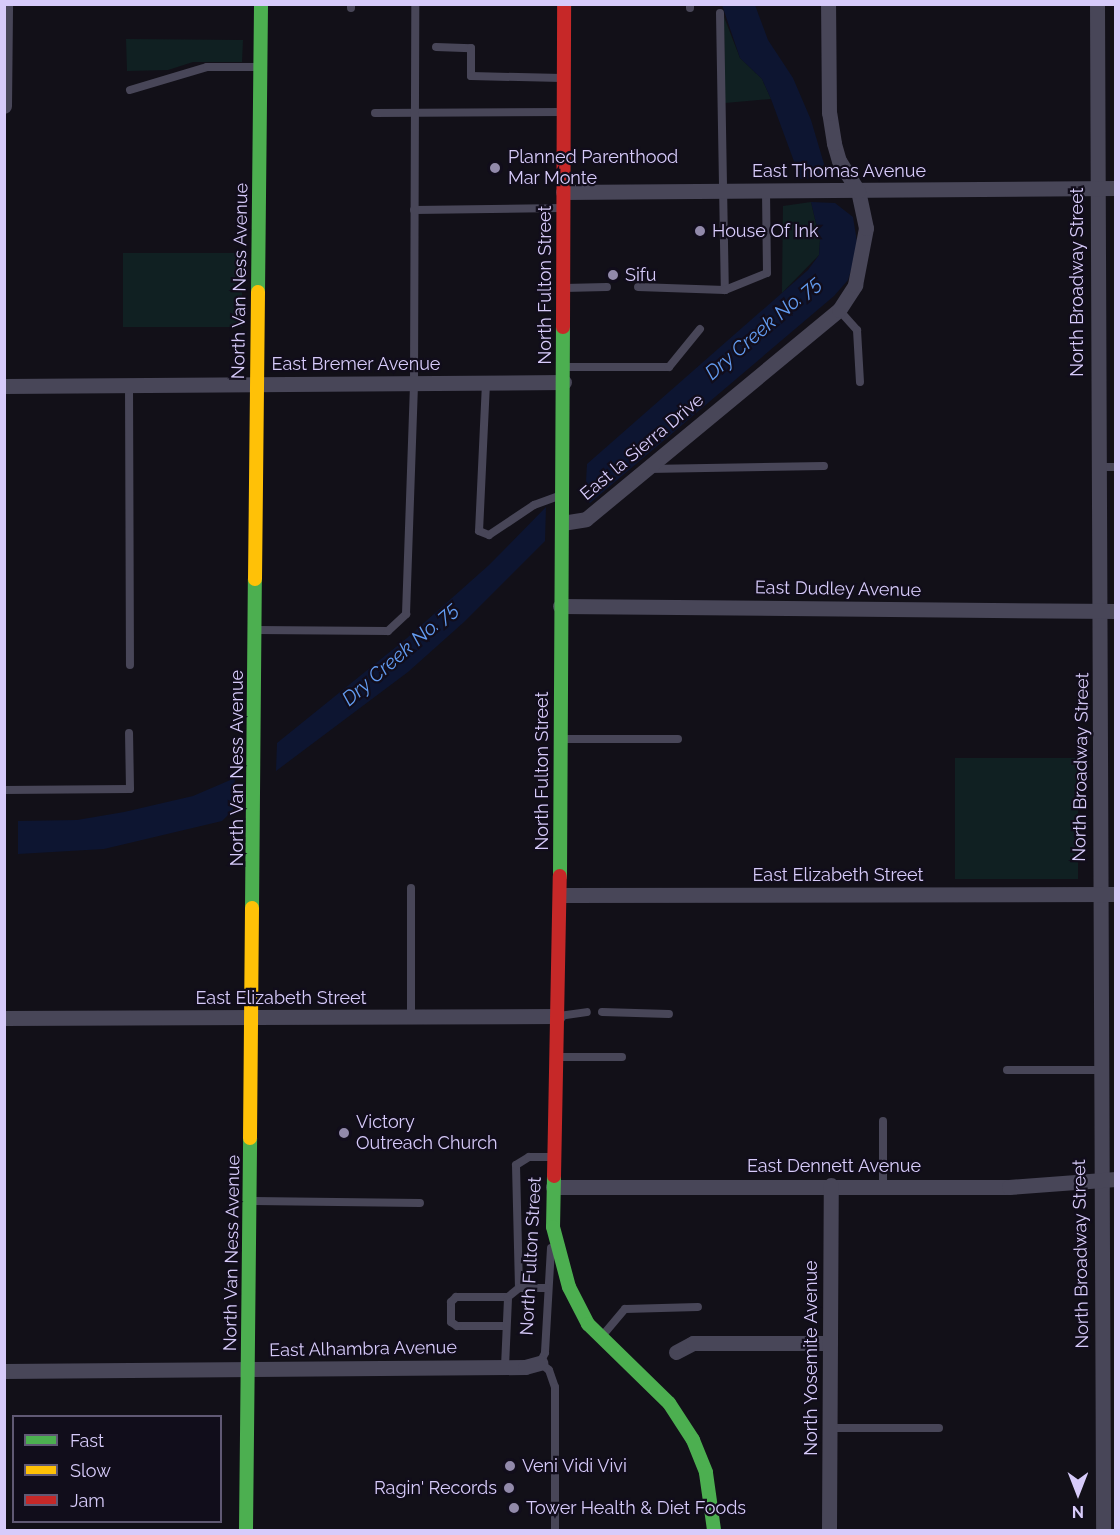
<!DOCTYPE html>
<html>
<head>
<meta charset="utf-8">
<style>
	body { margin:0 }
	#map { position:relative; width:1120px; height:1535px; overflow:hidden; background:#121018; font-family:Raleway,sans-serif }
	div>[style] { position:absolute }
	[style*='--x'] { left:calc(var(--x)*1px); top:calc(var(--y)*1px); width:calc(var(--w)*1px); rotate:calc(var(--a)*1deg) }
	.green>* { inset:0; background:#102022; transform-origin:0 0 }
	.water>* { inset:0; background:#0d1531 }
	.lane>* { height:8px; margin:-4px; padding:0 4px; transform-origin:4px; border-radius:4px; background:#484658 }
	.street>* { height:15px; margin:-7.5px; padding:0 7.5px; transform-origin:7.5px; border-radius:7.5px; background:#484658 }
	.fast>* { height:14px; margin:-7px; padding:0 7px; transform-origin:7px; border-radius:7px; background:#4caf50 }
	.slow>* { height:14px; margin:-7px; padding:0 7px; transform-origin:7px; border-radius:7px; background:#ffc107 }
	.jam>* { height:14px; margin:-7px; padding:0 7px; transform-origin:7px; border-radius:7px; background:#c62828 }
	.dots>* { width:16px; height:16px; translate:-50% -50%; box-sizing:border-box; border:3px solid #110d1b; border-radius:50% }
	span { translate:-50% -50%; white-space:nowrap; text-align:center; line-height:1.15; -webkit-text-stroke:4.5px #110d1b; paint-order:stroke }
	.poi-label { font-size:18px; color:#d7cbfa }
	.left { translate:0 -50%; text-align:left }
	.right { translate:-100% -50%; text-align:right }
	.street-label { font-size:18px; color:#d7cbfa }
	.water-label { font-size:20px; color:#639cf1; font-style:italic }
	.frame { position:absolute; inset:0; border:6px solid #d7cbfa; pointer-events:none }
	.legend { position:absolute; left:12px; top:1415px; width:210px; height:108px; box-sizing:border-box; background:#110d1b; border:2px solid #605974; margin:0; padding:8px 10px; list-style:none; font-size:18px; color:#d7cbfa }
	.legend li { display:flex; align-items:center; gap:12px; height:30px }
	.legend b { width:30px; border:2px solid #605974 }
	.north { position:absolute; left:1048px; top:1463px; width:60px; height:60px; -webkit-text-stroke:4px #110d1b; paint-order:stroke; rotate:180deg; font-size:16px; font-weight:700; line-height:24px; text-align:center; color:#d7cbfa }
	.north::after { content:''; display:block; margin:auto; width:21px; height:27px; background:#d7cbfa; clip-path:polygon(50% 0,100% 100%,50% 72%,0 100%) }
</style>
</head>
<body>
<div id="map">
	<div class="green">
		<div style="clip-path:polygon(724px 17px,740px 58px,762px 79px,771px 99px,725px 103px)"></div>
		<div style="clip-path:polygon(126px 39px,243px 40px,242px 62px,193px 62px,168px 70px,127px 71px)"></div>
		<div style="clip-path:polygon(811px 202px,820px 240px,819px 255px,782px 293px,783px 206px)"></div>
		<div style="left:123px;top:253px;width:119px;height:74px"></div>
		<div style="left:955px;top:758px;width:123px;height:121px"></div>
	</div>
	<div class="water">
		<div style="clip-path:polygon(722px 5px,755px 5px,768px 40px,793px 78px,811px 120px,827px 174px,822px 179px,801px 179px,799px 175px,771px 99px,762px 79px,740px 58px)"></div>
		<div style="clip-path:polygon(811px 202px,835px 203px,853px 217px,858px 248px,848px 280px,834px 296px,590px 503px,585px 499px,587px 464px,808px 270px,819px 255px,820px 240px)"></div>
		<div style="clip-path:polygon(546px 507px,545px 541px,464px 622px,408px 672px,276px 771px,277px 743px,407px 638px,489px 565px)"></div>
		<div style="clip-path:polygon(235px 778px,233px 810px,222px 821px,104px 849px,18px 854px,18px 821px,77px 820px,124px 812px,193px 796px)"></div>
	</div>
	<div class="lane">
		<div style="--x:351;--y:4;--w:4;--a:90"></div>
		<div style="--x:690;--y:4;--w:4;--a:90"></div>
		<div style="--x:720;--y:13;--w:277;--a:89"></div>
		<div style="--x:436;--y:47;--w:35;--a:2"></div>
		<div style="--x:471;--y:48;--w:28;--a:90"></div>
		<div style="--x:471;--y:76;--w:91;--a:1.3"></div>
		<div style="--x:130;--y:90;--w:80;--a:-16.6"></div>
		<div style="--x:207;--y:67;--w:52;--a:0"></div>
		<div style="--x:375;--y:113;--w:187;--a:-0.3"></div>
		<div style="--x:414;--y:210;--w:147;--a:-0.8"></div>
		<div style="--x:638;--y:287;--w:87;--a:2"></div>
		<div style="--x:725;--y:290;--w:45;--a:-22"></div>
		<div style="--x:767;--y:273;--w:82;--a:-90.7"></div>
		<div style="--x:564;--y:288;--w:43;--a:-1.3"></div>
		<div style="--x:839;--y:310;--w:27;--a:48"></div>
		<div style="--x:857;--y:330;--w:52;--a:86.7"></div>
		<div style="--x:565;--y:367;--w:104;--a:0"></div>
		<div style="--x:669;--y:367;--w:49;--a:-50.8"></div>
		<div style="--x:486;--y:383;--w:148;--a:92.7"></div>
		<div style="--x:479;--y:531;--w:11;--a:22"></div>
		<div style="--x:489;--y:535;--w:54;--a:-33.7"></div>
		<div style="--x:534;--y:505;--w:27;--a:-20"></div>
		<div style="--x:129;--y:385;--w:280;--a:89.8"></div>
		<div style="--x:1097;--y:467;--w:19;--a:0"></div>
		<div style="--x:648;--y:469;--w:176;--a:-1"></div>
		<div style="--x:256;--y:630;--w:132;--a:0.4"></div>
		<div style="--x:388;--y:631;--w:25;--a:-43"></div>
		<div style="--x:406;--y:614;--w:231;--a:-88"></div>
		<div style="--x:414;--y:383;--w:379;--a:-89.8"></div>
		<div style="--x:562;--y:739;--w:116;--a:0"></div>
		<div style="--x:4;--y:790;--w:126;--a:-0.5"></div>
		<div style="--x:130;--y:789;--w:56;--a:-91"></div>
		<div style="--x:411;--y:888;--w:128;--a:90"></div>
		<div style="--x:602;--y:1012;--w:67;--a:1.7"></div>
		<div style="--x:559;--y:1016;--w:28;--a:-8"></div>
		<div style="--x:560;--y:1057;--w:62;--a:0"></div>
		<div style="--x:1007;--y:1070;--w:92;--a:0"></div>
		<div style="--x:883;--y:1186;--w:65;--a:-90"></div>
		<div style="--x:252;--y:1201;--w:168;--a:0.7"></div>
		<div style="--x:551;--y:1248;--w:105;--a:93.3"></div>
		<div style="--x:545;--y:1353;--w:11;--a:117"></div>
		<div style="--x:540;--y:1363;--w:11;--a:38"></div>
		<div style="--x:549;--y:1370;--w:18;--a:71"></div>
		<div style="--x:555;--y:1387;--w:143;--a:90"></div>
		<div style="--x:519;--y:1288;--w:123;--a:-91.4"></div>
		<div style="--x:516;--y:1165;--w:15;--a:-32"></div>
		<div style="--x:529;--y:1157;--w:23;--a:0"></div>
		<div style="--x:506;--y:1326;--w:49;--a:180"></div>
		<div style="--x:457;--y:1326;--w:7;--a:-146"></div>
		<div style="--x:451;--y:1322;--w:20;--a:-90"></div>
		<div style="--x:451;--y:1302;--w:7;--a:-45"></div>
		<div style="--x:456;--y:1297;--w:52;--a:0"></div>
		<div style="--x:603;--y:1335;--w:34;--a:-50"></div>
		<div style="--x:625;--y:1309;--w:73;--a:-1.6"></div>
		<div style="--x:505;--y:1367;--w:70;--a:-87.5"></div>
		<div style="--x:508;--y:1297;--w:14;--a:-39"></div>
		<div style="--x:519;--y:1288;--w:27;--a:0"></div>
		<div style="--x:830;--y:1428;--w:109;--a:0"></div>
	</div>
	<div class="street">
		<div style="--x:1097;--y:4;--w:1526;--a:89.77"></div>
		<div style="--x:4;--y:106;--w:102;--a:-89.4"></div>
		<div style="--x:563;--y:192;--w:553;--a:-0.41"></div>
		<div style="--x:4;--y:386;--w:560;--a:-0.41"></div>
		<div style="--x:562;--y:523;--w:24;--a:-9"></div>
		<div style="--x:586;--y:519;--w:328;--a:-39.6"></div>
		<div style="--x:839;--y:310;--w:30;--a:-57"></div>
		<div style="--x:855;--y:285;--w:58;--a:-79.1"></div>
		<div style="--x:866;--y:228;--w:38;--a:-102"></div>
		<div style="--x:858;--y:191;--w:36;--a:-122"></div>
		<div style="--x:839;--y:161;--w:19;--a:-106"></div>
		<div style="--x:834;--y:143;--w:30;--a:-99"></div>
		<div style="--x:829;--y:113;--w:109;--a:-90.5"></div>
		<div style="--x:560;--y:606;--w:556;--a:0.52"></div>
		<div style="--x:560;--y:895;--w:556;--a:-0.1"></div>
		<div style="--x:4;--y:1018;--w:554;--a:-0.21"></div>
		<div style="--x:553;--y:1187;--w:456;--a:0"></div>
		<div style="--x:1009;--y:1187;--w:107;--a:-4.3"></div>
		<div style="--x:676;--y:1352;--w:19;--a:-28"></div>
		<div style="--x:693;--y:1343;--w:137;--a:0"></div>
		<div style="--x:4;--y:1371;--w:521;--a:-0.44"></div>
		<div style="--x:525;--y:1367;--w:16;--a:-15"></div>
		<div style="--x:829;--y:1530;--w:345;--a:-89.7"></div>
	</div>
	<div class="fast">
		<div style="--x:258;--y:292;--w:288;--a:-89.4"></div>
		<div style="--x:560;--y:876;--w:549;--a:-89.69"></div>
		<div style="--x:252;--y:908;--w:329;--a:-89.5"></div>
		<div style="--x:554;--y:1176;--w:51;--a:91.1"></div>
		<div style="--x:553;--y:1227;--w:62;--a:75.1"></div>
		<div style="--x:569;--y:1287;--w:42;--a:62.8"></div>
		<div style="--x:588;--y:1324;--w:113;--a:44.3"></div>
		<div style="--x:669;--y:1403;--w:44;--a:57"></div>
		<div style="--x:693;--y:1440;--w:35;--a:68"></div>
		<div style="--x:706;--y:1473;--w:58;--a:82"></div>
		<div style="--x:246;--y:1530;--w:392;--a:-89.4"></div>
	</div>
	<div class="slow">
		<div style="--x:255;--y:579;--w:287;--a:-89.4"></div>
		<div style="--x:250;--y:1138;--w:230;--a:-89.5"></div>
	</div>
	<div class="jam">
		<div style="--x:563;--y:327;--w:323;--a:-89.8"></div>
		<div style="--x:554;--y:1176;--w:300;--a:-88.9"></div>
	</div>
	<div class="dots">
		<div style="left:495px;top:168px;background:#928aab"></div>
		<div style="left:700px;top:231px;background:#928aab"></div>
		<div style="left:613px;top:275px;background:#928aab"></div>
		<div style="left:344px;top:1133px;background:#928aab"></div>
		<div style="left:510px;top:1466px;background:#928aab"></div>
		<div style="left:509px;top:1488px;background:#928aab"></div>
		<div style="left:514px;top:1508px;background:#928aab"></div>
	</div>
	<div class="poi-label">
		<span class="left" style="left:508px;top:168px">Planned Parenthood<br>Mar Monte</span>
		<span class="left" style="left:712px;top:231px">House Of Ink</span>
		<span class="left" style="left:625px;top:275px">Sifu</span>
		<span class="left" style="left:356px;top:1133px">Victory<br>Outreach Church</span>
		<span class="left" style="left:522px;top:1466px">Veni Vidi Vivi</span>
		<span class="right" style="left:497px;top:1488px">Ragin' Records</span>
		<span class="left" style="left:526px;top:1508px">Tower Health &amp; Diet Foods</span>
	</div>
	<div class="street-label">
		<span style="left:839px;top:171px">East Thomas Avenue</span>
		<span style="left:240px;top:281px;rotate:-89deg">North Van Ness Avenue</span>
		<span style="left:1077px;top:282px;rotate:-90deg">North Broadway Street</span>
		<span style="left:545px;top:285px;rotate:-90deg">North Fulton Street</span>
		<span style="left:356px;top:364px">East Bremer Avenue</span>
		<span style="left:642px;top:447px;rotate:-40deg">East la Sierra Drive</span>
		<span style="left:838px;top:589px;rotate:1deg">East Dudley Avenue</span>
		<span style="left:1081px;top:767px;rotate:-89deg">North Broadway Street</span>
		<span style="left:237px;top:768px;rotate:-90deg">North Van Ness Avenue</span>
		<span style="left:542px;top:771px;rotate:-90deg">North Fulton Street</span>
		<span style="left:838px;top:875px">East Elizabeth Street</span>
		<span style="left:281px;top:998px">East Elizabeth Street</span>
		<span style="left:834px;top:1166px">East Dennett Avenue</span>
		<span style="left:232px;top:1253px;rotate:-89deg">North Van Ness Avenue</span>
		<span style="left:1081px;top:1254px;rotate:-91deg">North Broadway Street</span>
		<span style="left:531px;top:1256px;rotate:-87deg">North Fulton Street</span>
		<span style="left:363px;top:1349px;rotate:-1deg">East Alhambra Avenue</span>
		<span style="left:811px;top:1358px;rotate:-90deg">North Yosemite Avenue</span>
	</div>
	<div class="water-label">
		<span style="left:763px;top:328px;rotate:-41deg">Dry Creek No. 75</span>
		<span style="left:400px;top:654px;rotate:-41deg">Dry Creek No. 75</span>
	</div>
	<div class="frame"></div>
	<ul class="legend">
	<li><b style="height:8px;background:#4caf50"></b>Fast</li>
	<li><b style="height:8px;background:#ffc107"></b>Slow</li>
	<li><b style="height:8px;background:#c62828"></b>Jam</li>
	</ul>
	<div class="north">N</div>
</div>
</body>
</html>
